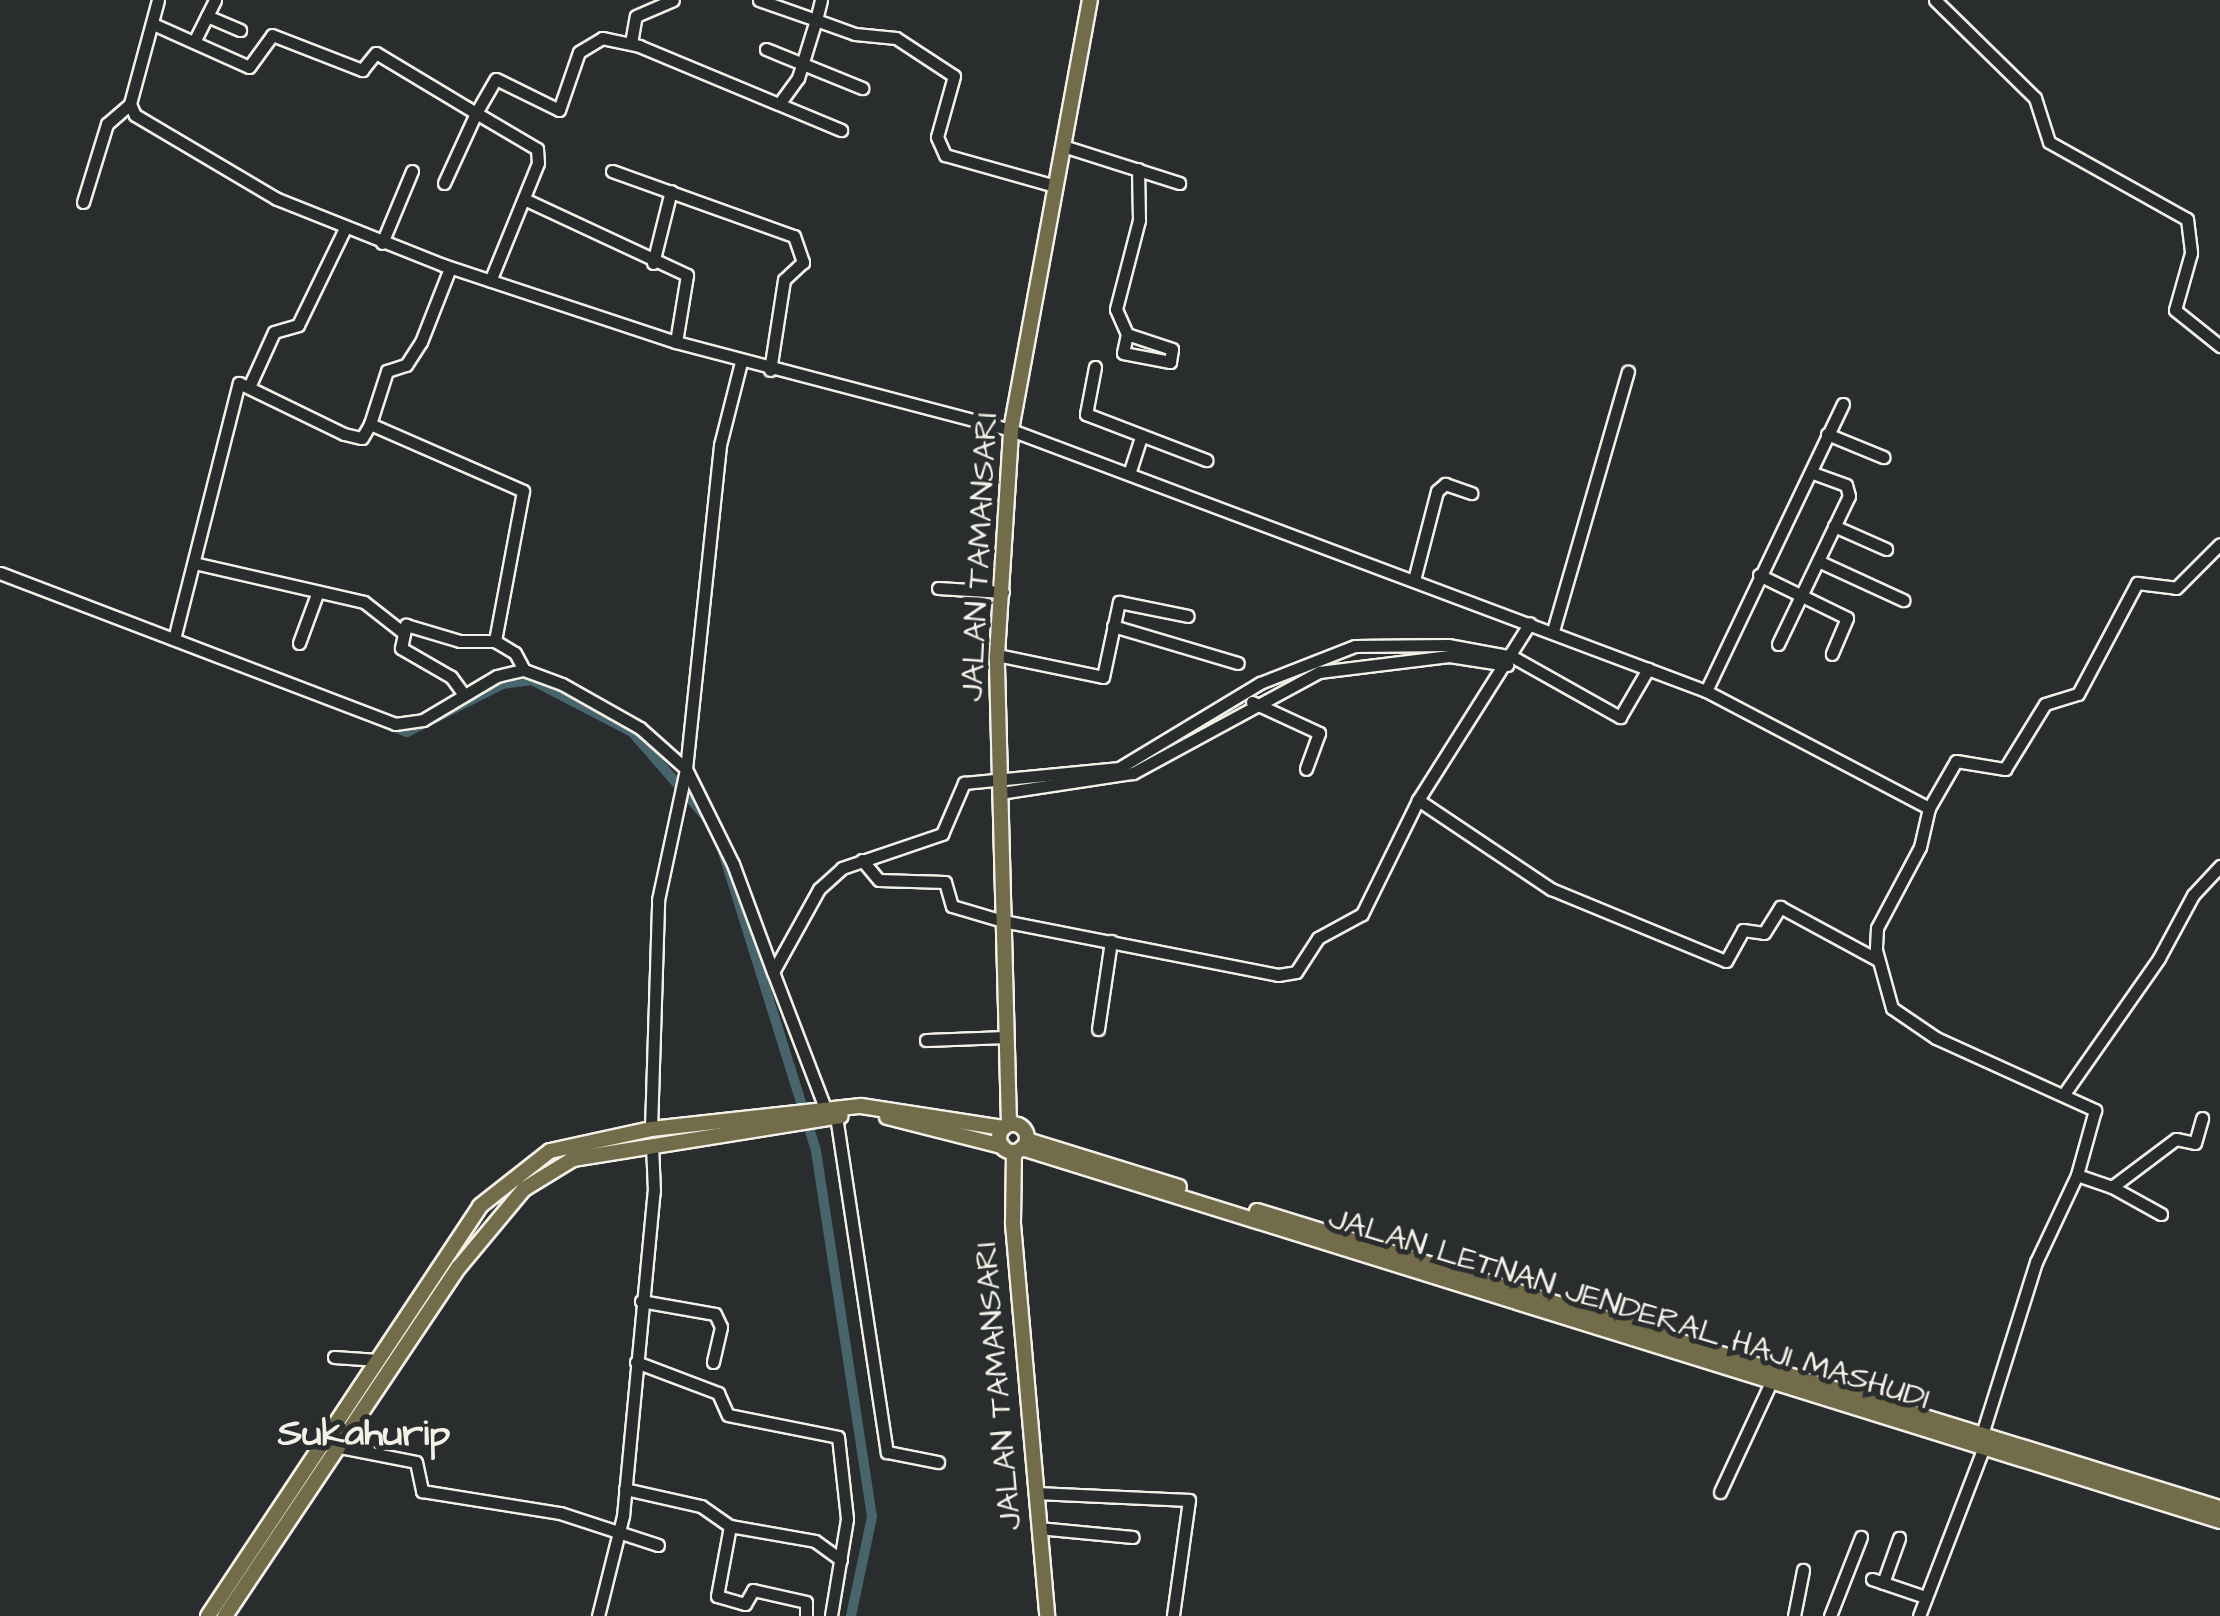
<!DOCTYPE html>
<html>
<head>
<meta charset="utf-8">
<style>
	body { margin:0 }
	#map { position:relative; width:2220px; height:1616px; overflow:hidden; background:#2a2d2e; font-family:"Architects Daughter",sans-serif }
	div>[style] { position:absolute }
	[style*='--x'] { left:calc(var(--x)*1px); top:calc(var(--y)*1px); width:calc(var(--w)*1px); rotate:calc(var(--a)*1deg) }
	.canal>* { height:10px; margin:-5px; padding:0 5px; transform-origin:5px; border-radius:5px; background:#48646c }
	.roads { filter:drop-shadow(2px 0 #f4f1e8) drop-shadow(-2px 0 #f4f1e8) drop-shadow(0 2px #f4f1e8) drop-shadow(0 -2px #f4f1e8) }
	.minor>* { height:11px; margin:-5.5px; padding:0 5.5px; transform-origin:5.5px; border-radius:5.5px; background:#2a2d2e }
	.major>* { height:14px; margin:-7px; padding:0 7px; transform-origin:7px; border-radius:7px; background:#736c4b }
	.major>.ring { margin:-7px; padding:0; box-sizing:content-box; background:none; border:14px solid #736c4b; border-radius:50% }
	span { translate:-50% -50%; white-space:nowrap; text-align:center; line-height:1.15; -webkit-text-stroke:10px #2a2d2e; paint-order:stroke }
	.street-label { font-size:32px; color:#f4f1e8 }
	.quarter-label { font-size:38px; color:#f4f1e8; font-weight:700 }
</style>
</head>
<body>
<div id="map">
	<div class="canal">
		<div style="--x:386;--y:724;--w:22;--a:21"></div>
		<div style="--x:407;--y:732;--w:107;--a:-26.6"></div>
		<div style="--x:503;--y:684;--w:29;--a:-8"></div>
		<div style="--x:532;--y:680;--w:113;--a:27.5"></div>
		<div style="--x:632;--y:732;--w:116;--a:48.9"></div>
		<div style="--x:723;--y:852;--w:313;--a:72.7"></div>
		<div style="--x:816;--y:1151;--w:370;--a:81.3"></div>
		<div style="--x:872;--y:1517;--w:101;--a:102"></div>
	</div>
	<div class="roads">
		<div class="minor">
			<div style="--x:158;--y:0;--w:108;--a:105.1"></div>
			<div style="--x:130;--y:104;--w:12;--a:66"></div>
			<div style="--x:135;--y:115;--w:165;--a:30.6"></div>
			<div style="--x:277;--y:199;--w:179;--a:21.7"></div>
			<div style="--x:443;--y:265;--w:245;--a:18.3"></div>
			<div style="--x:676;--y:342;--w:346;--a:14.7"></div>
			<div style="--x:1011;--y:430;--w:742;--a:20.58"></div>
			<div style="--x:1706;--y:691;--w:252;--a:27.7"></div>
			<div style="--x:1929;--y:808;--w:40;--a:103"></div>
			<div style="--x:1920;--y:847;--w:92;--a:118"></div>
			<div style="--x:1877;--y:928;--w:22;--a:93"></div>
			<div style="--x:1876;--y:950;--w:60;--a:74.6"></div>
			<div style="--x:1892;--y:1008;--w:53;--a:34.3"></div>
			<div style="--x:1936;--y:1038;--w:175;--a:24.4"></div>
			<div style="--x:2095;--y:1110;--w:67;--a:105.5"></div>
			<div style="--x:2077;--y:1175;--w:96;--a:115.2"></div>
			<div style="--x:2036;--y:1262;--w:180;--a:107.4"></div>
			<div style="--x:759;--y:0;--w:60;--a:19.3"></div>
			<div style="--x:816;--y:20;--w:21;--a:-76"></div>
			<div style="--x:1935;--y:0;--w:140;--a:44.4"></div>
			<div style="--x:2035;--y:98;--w:46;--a:72.3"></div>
			<div style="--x:2049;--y:142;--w:158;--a:29.2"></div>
			<div style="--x:2187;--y:219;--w:34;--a:83"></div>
			<div style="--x:2191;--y:253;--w:59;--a:105.7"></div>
			<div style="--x:2175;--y:310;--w:58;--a:38.7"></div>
			<div style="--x:207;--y:16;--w:36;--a:23"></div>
			<div style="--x:153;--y:24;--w:105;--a:24.1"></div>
			<div style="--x:249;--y:67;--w:39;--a:-54"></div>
			<div style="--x:272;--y:35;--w:97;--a:21.3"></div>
			<div style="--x:362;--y:70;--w:22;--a:-51"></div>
			<div style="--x:376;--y:53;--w:117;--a:31"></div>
			<div style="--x:476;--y:113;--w:39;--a:-60"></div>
			<div style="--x:496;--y:79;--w:70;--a:26.2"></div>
			<div style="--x:559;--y:110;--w:61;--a:-71"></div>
			<div style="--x:579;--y:52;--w:27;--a:-31"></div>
			<div style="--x:602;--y:38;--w:38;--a:12"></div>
			<div style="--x:639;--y:46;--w:219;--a:22.6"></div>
			<div style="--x:194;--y:42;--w:47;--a:-63.4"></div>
			<div style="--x:631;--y:43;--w:27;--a:-80"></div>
			<div style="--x:636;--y:16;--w:40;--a:-23.4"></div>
			<div style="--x:766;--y:49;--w:104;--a:22.1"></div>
			<div style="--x:779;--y:104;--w:32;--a:-54"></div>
			<div style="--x:798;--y:78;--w:61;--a:-72.8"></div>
			<div style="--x:816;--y:20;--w:41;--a:19.7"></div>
			<div style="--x:855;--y:34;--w:41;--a:5.6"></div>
			<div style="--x:896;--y:38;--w:69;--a:33.2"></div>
			<div style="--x:954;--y:76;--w:63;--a:105.6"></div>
			<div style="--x:937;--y:137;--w:20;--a:66"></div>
			<div style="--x:945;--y:155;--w:114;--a:15.7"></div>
			<div style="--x:1063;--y:146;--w:122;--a:17.7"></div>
			<div style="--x:612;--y:171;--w:193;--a:19.7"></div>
			<div style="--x:794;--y:236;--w:28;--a:71"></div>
			<div style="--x:803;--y:262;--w:26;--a:137"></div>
			<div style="--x:784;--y:280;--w:91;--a:98.8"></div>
			<div style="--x:444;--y:183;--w:77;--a:-65.4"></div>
			<div style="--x:476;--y:113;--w:71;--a:30.5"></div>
			<div style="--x:537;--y:149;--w:14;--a:86"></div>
			<div style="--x:538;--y:163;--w:127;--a:112.1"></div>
			<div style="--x:524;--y:199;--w:180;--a:25"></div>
			<div style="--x:687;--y:275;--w:68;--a:99.3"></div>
			<div style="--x:83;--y:202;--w:82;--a:-72.9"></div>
			<div style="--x:107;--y:124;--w:30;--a:-41"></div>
			<div style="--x:382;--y:243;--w:78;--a:-67.4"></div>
			<div style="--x:653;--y:263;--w:74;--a:-76"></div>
			<div style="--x:1127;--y:334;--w:19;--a:102"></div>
			<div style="--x:1123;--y:353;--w:48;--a:10.8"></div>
			<div style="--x:1170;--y:362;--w:13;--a:-81"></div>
			<div style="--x:1172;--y:349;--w:47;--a:-161.6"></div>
			<div style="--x:1127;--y:334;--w:27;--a:-114"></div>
			<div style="--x:1116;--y:309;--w:92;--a:-75.5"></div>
			<div style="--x:1139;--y:220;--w:51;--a:-91.1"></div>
			<div style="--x:1095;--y:367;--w:48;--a:100.8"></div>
			<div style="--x:1086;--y:414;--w:129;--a:21"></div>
			<div style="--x:249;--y:387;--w:60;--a:-65.6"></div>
			<div style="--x:274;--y:332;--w:25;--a:-16"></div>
			<div style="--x:298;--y:325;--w:108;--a:-64.1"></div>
			<div style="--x:370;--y:424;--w:56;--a:-72.2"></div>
			<div style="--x:387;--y:371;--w:20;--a:-18"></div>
			<div style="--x:406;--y:365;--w:27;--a:-57"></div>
			<div style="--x:421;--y:342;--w:79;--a:-68.6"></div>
			<div style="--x:1827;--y:434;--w:61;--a:22.3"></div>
			<div style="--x:1129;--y:474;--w:39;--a:-72"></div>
			<div style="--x:1834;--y:526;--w:57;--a:23.9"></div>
			<div style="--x:1818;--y:561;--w:94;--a:24.6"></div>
			<div style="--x:194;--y:563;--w:174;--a:12.9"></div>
			<div style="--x:364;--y:602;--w:47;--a:38.1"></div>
			<div style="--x:0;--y:573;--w:423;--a:20.9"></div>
			<div style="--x:395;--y:724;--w:28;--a:-8"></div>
			<div style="--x:423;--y:720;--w:86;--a:-30.7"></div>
			<div style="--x:497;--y:676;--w:28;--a:-13"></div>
			<div style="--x:524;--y:670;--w:40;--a:20.2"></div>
			<div style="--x:562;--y:684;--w:90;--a:29.4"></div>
			<div style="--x:640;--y:728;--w:62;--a:41.7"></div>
			<div style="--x:686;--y:769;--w:106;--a:63.7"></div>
			<div style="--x:733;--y:864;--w:115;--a:69.7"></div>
			<div style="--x:1759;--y:575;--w:98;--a:26"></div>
			<div style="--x:1847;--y:618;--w:39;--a:113"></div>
			<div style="--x:1414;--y:580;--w:92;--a:-75.5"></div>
			<div style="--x:1437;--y:491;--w:11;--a:-41"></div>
			<div style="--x:1445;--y:484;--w:28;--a:19"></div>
			<div style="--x:938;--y:588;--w:65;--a:3.5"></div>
			<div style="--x:1113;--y:626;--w:130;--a:16.5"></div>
			<div style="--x:1553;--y:631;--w:270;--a:-73.9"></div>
			<div style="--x:174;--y:639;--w:264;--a:-75.8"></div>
			<div style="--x:239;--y:383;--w:117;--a:25.9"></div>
			<div style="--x:344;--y:434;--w:18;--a:13"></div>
			<div style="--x:362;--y:438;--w:16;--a:-60"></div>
			<div style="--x:370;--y:424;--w:167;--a:23.6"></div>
			<div style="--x:523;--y:491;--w:153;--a:100.6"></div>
			<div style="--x:299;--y:643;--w:52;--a:-69.8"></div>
			<div style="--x:1778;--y:644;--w:164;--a:-64.4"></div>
			<div style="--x:1849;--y:496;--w:11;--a:-105"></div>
			<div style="--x:1846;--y:485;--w:37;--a:-160"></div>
			<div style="--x:997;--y:655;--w:108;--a:11.7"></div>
			<div style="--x:1103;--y:677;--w:77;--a:-78"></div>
			<div style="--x:1119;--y:602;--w:70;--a:11.5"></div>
			<div style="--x:1706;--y:691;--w:318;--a:-64.5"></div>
			<div style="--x:462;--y:692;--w:19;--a:-126"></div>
			<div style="--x:451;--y:677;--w:58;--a:-149.9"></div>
			<div style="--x:401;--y:648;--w:24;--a:-78"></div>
			<div style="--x:406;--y:625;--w:56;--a:16.5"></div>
			<div style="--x:460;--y:641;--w:35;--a:0"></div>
			<div style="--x:495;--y:641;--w:23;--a:31"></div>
			<div style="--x:515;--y:653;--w:19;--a:62"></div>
			<div style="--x:1252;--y:702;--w:74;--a:24.8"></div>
			<div style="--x:1319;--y:733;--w:38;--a:110"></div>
			<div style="--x:1000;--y:793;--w:134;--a:-8.6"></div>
			<div style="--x:1133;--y:773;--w:212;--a:-28.5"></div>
			<div style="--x:1319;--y:672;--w:131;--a:-7"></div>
			<div style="--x:1449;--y:656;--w:59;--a:8.8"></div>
			<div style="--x:1418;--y:800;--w:160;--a:33.8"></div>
			<div style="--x:1551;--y:889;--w:189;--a:22.4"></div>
			<div style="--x:1726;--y:961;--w:35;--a:-61"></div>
			<div style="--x:1743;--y:930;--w:21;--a:8"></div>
			<div style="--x:1764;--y:933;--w:31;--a:-58"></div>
			<div style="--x:1780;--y:907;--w:111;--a:28.4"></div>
			<div style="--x:1929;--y:808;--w:54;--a:-60.1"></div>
			<div style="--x:1956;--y:761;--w:50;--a:9.3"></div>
			<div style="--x:2005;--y:769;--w:76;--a:-58.4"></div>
			<div style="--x:2045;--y:704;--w:34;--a:-17"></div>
			<div style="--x:2078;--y:694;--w:126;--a:-62"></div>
			<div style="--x:2137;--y:583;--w:39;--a:7"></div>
			<div style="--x:2176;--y:588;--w:62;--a:-45"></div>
			<div style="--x:862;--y:860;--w:26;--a:50"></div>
			<div style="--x:879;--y:880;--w:66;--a:1.7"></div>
			<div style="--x:945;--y:882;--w:25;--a:74"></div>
			<div style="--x:952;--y:906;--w:53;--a:16.4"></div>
			<div style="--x:1003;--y:921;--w:280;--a:11.1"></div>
			<div style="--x:1278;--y:975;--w:18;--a:-9"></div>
			<div style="--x:1296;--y:972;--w:40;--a:-57.1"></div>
			<div style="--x:1318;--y:938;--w:50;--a:-28.6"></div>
			<div style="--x:1362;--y:914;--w:127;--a:-63.8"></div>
			<div style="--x:1418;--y:800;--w:209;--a:-57.7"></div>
			<div style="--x:1098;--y:1029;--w:89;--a:-81.6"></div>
			<div style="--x:926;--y:1040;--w:80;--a:-2.1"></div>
			<div style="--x:2066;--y:1091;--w:162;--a:-55"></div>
			<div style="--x:2159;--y:958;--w:72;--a:-61.6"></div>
			<div style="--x:2193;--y:895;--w:40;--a:-47"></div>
			<div style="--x:825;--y:1108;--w:146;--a:-110.9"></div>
			<div style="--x:773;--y:972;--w:95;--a:-61"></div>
			<div style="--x:819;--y:889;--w:31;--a:-42"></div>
			<div style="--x:842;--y:868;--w:106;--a:-18.8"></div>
			<div style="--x:942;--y:834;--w:56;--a:-66.7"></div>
			<div style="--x:964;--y:783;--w:156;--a:-5.5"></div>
			<div style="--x:1119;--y:768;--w:165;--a:-31.1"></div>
			<div style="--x:1260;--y:683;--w:102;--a:-21.3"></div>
			<div style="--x:1355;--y:646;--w:93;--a:-0.6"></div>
			<div style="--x:1448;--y:645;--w:66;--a:10.5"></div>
			<div style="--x:1513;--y:657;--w:123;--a:29.3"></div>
			<div style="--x:1620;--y:717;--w:56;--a:-59.7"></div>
			<div style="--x:836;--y:1116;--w:340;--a:81.4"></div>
			<div style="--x:887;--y:1452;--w:52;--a:11.1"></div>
			<div style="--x:651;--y:1129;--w:229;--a:-88.2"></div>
			<div style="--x:658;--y:900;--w:134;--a:-77.9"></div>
			<div style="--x:686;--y:769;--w:326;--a:-84"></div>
			<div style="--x:720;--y:445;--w:86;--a:-75.8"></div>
			<div style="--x:2077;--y:1175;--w:37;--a:19"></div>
			<div style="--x:2112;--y:1187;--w:80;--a:-36.9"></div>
			<div style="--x:2176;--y:1139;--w:19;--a:12"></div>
			<div style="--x:2195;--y:1143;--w:26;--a:-74"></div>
			<div style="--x:2112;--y:1187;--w:56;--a:28.9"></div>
			<div style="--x:641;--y:1301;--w:75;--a:10"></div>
			<div style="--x:715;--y:1314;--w:14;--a:65"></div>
			<div style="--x:721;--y:1327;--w:36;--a:103"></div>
			<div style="--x:334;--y:1357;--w:44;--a:3.9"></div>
			<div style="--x:636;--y:1362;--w:88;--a:20.7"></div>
			<div style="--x:718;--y:1393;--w:24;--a:66"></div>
			<div style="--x:728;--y:1415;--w:112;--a:11.3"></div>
			<div style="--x:838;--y:1437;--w:82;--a:83.7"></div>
			<div style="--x:847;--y:1519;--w:98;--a:99.4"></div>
			<div style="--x:340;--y:1447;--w:77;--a:11.2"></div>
			<div style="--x:416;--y:1462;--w:30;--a:78"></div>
			<div style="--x:422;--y:1491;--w:140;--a:9.1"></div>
			<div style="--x:560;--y:1513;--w:103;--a:18.1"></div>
			<div style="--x:625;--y:1489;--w:78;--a:12.6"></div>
			<div style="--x:701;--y:1506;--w:35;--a:35"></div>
			<div style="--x:730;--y:1526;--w:86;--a:10"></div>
			<div style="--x:815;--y:1541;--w:32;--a:36"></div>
			<div style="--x:1720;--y:1492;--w:121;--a:-65.1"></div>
			<div style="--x:1036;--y:1493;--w:153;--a:2.6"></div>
			<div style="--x:1189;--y:1500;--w:117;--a:97.9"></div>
			<div style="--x:730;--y:1526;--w:71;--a:100.5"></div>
			<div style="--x:717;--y:1596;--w:29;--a:16"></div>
			<div style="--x:745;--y:1604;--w:16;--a:-60"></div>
			<div style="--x:753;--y:1590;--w:54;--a:12.8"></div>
			<div style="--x:806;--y:1602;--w:14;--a:90"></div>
			<div style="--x:1038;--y:1528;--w:95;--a:5.4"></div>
			<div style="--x:1872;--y:1579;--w:56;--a:18.8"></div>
			<div style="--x:1883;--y:1583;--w:48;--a:-70.4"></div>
			<div style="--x:598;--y:1616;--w:103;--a:-76"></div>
			<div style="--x:623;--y:1516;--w:326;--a:-84.6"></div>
			<div style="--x:654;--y:1191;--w:46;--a:-92.5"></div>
			<div style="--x:1794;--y:1616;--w:47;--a:-78.9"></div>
			<div style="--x:1830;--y:1616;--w:85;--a:-68.6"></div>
			<div style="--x:1919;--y:1616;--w:179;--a:-69"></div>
		</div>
		<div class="major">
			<div style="--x:887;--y:1117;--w:119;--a:14.2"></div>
			<div style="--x:1009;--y:1124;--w:469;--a:-91.5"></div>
			<div style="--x:997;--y:655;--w:225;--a:-86.4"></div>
			<div style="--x:1011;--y:430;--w:437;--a:-79.6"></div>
			<div class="ring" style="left:999px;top:1124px;width:14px;height:14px"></div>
			<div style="--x:1027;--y:1140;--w:159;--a:17.2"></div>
			<div style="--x:1022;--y:1148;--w:1255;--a:17.29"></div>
			<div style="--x:1014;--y:1152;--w:72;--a:90.8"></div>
			<div style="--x:1013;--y:1224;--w:393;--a:85"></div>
			<div style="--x:1257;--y:1211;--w:1008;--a:17.14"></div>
			<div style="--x:208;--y:1616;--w:492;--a:-56.4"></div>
			<div style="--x:480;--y:1206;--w:89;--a:-38.2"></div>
			<div style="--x:550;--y:1151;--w:103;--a:-12.3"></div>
			<div style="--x:651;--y:1129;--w:211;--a:-6.3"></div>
			<div style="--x:861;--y:1106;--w:144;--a:8.8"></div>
			<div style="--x:225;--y:1616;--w:420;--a:-56.2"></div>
			<div style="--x:459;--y:1267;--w:102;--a:-50.2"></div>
			<div style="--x:524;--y:1189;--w:57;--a:-31.5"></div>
			<div style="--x:573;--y:1159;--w:271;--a:-9.1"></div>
		</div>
	</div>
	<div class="street-label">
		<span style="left:980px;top:557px;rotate:-87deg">JALAN TAMANSARI</span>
		<span style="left:1629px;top:1309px;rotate:17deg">JALAN LETNAN JENDERAL HAJI MASHUDI</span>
		<span style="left:999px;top:1386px;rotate:-95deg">JALAN TAMANSARI</span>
	</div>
	<div class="quarter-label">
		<span style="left:364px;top:1435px">Sukahurip</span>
	</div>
</div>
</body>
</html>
